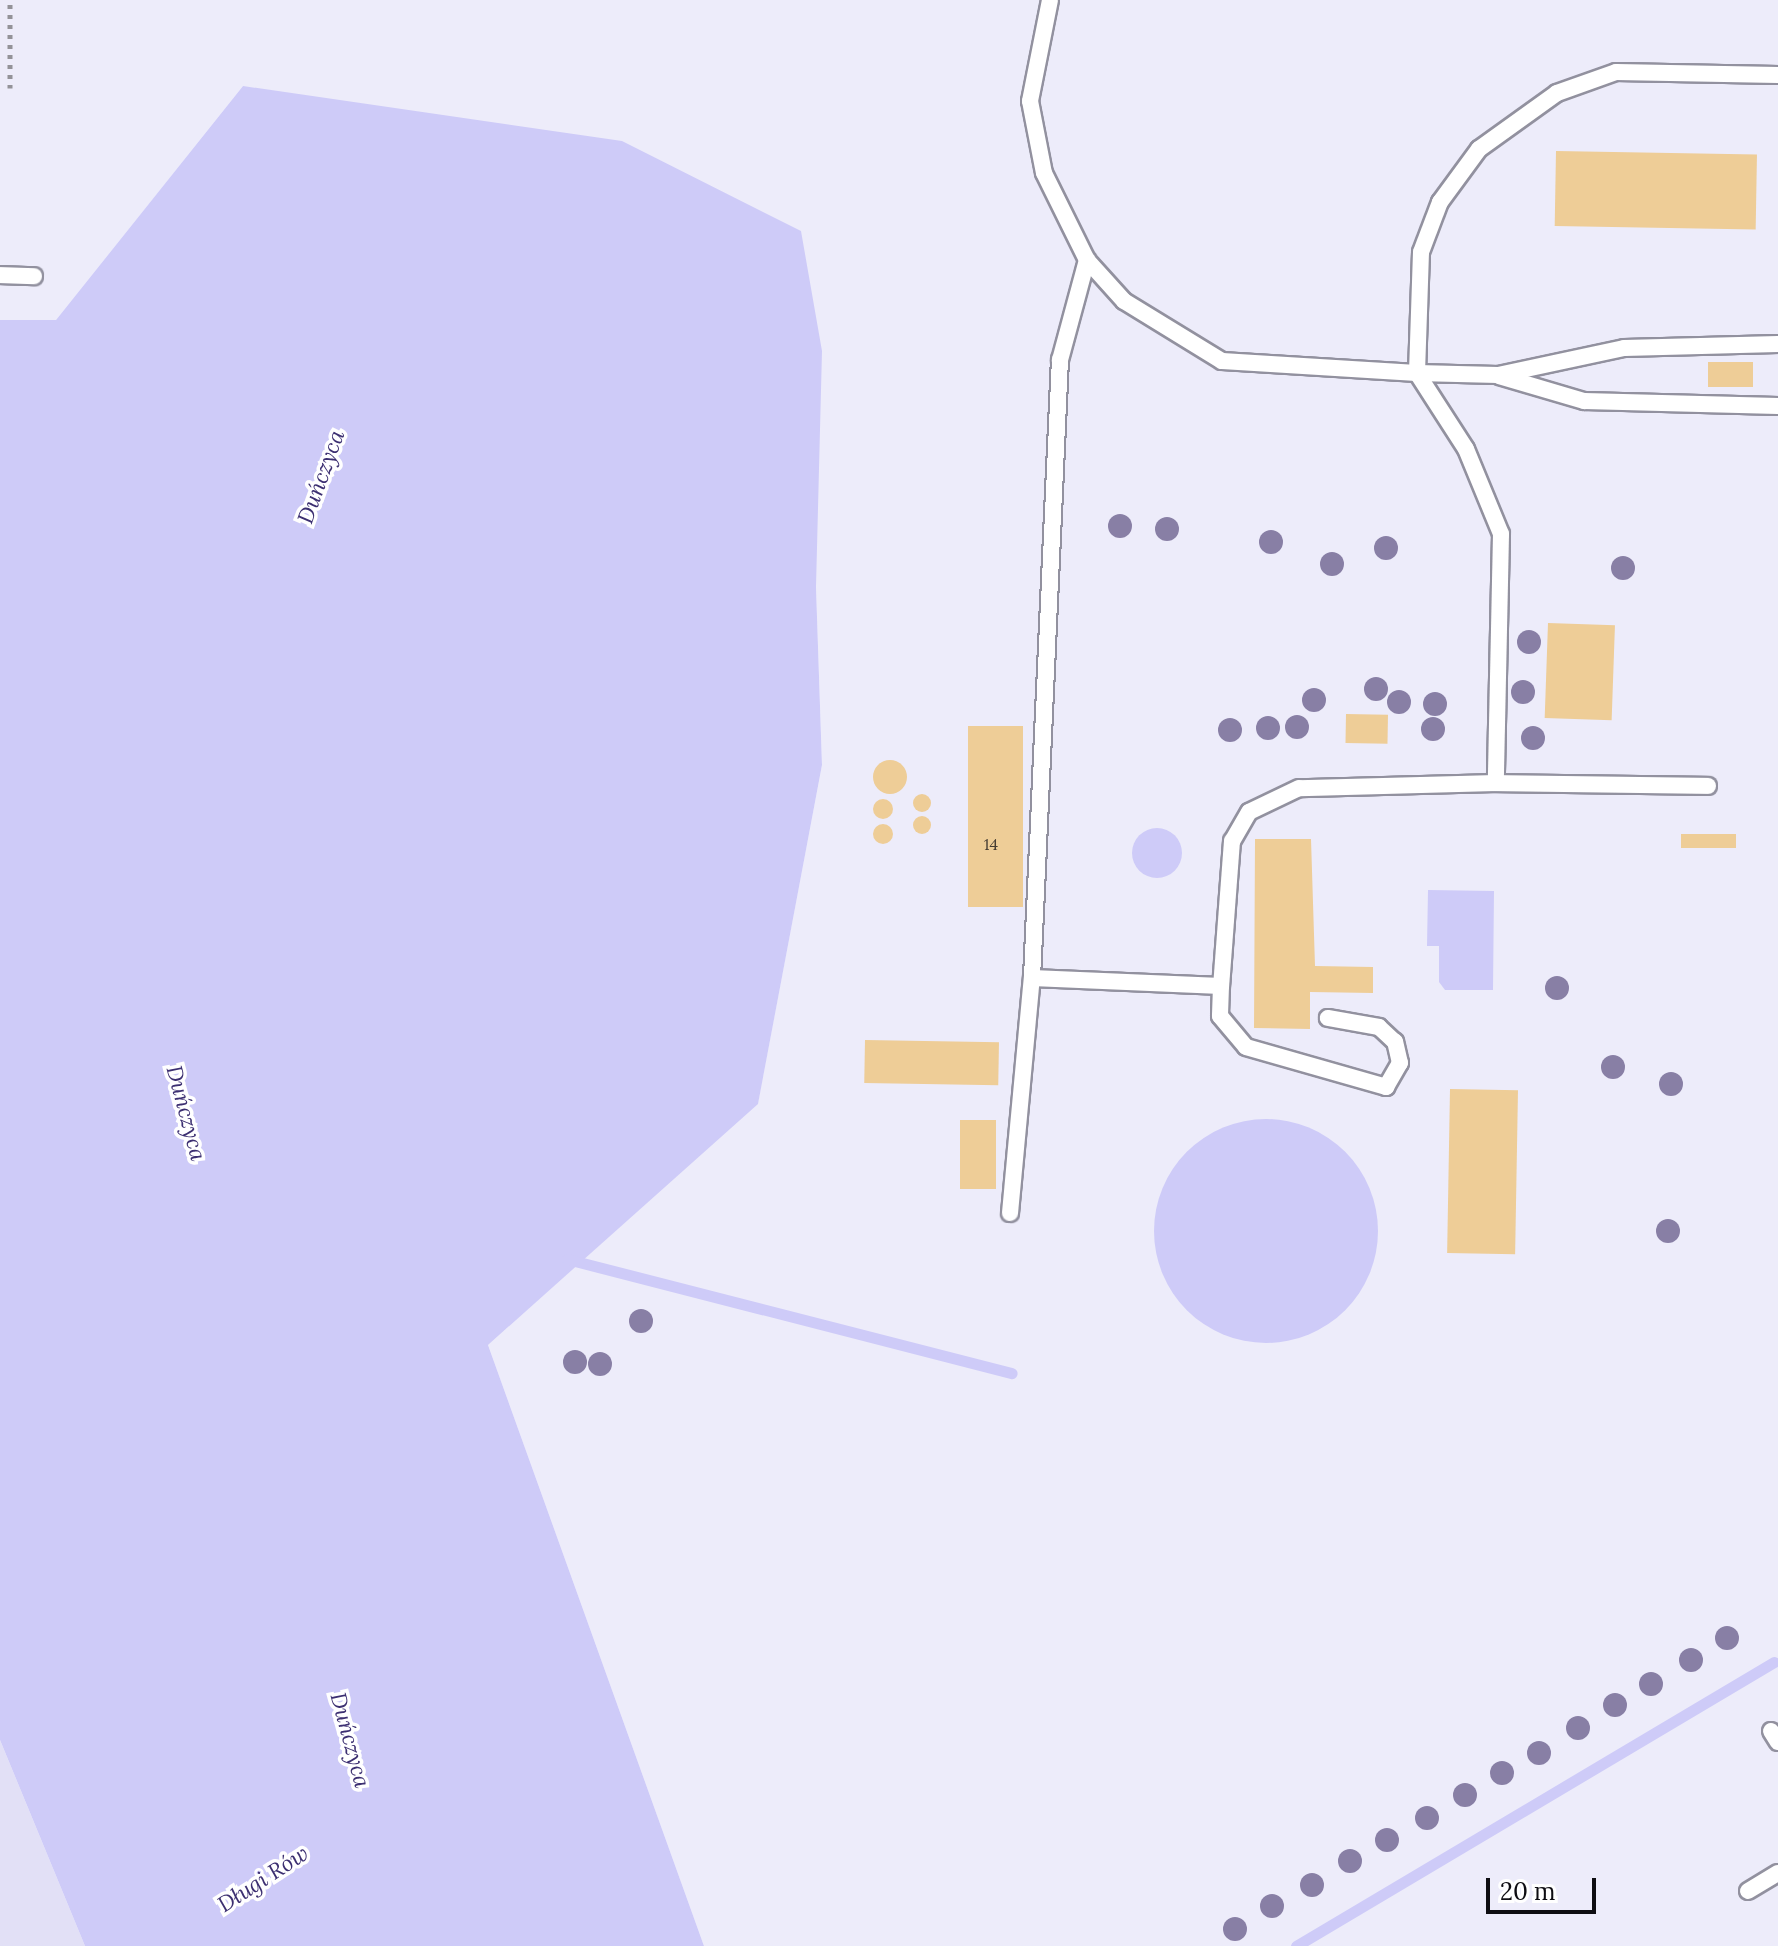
<!DOCTYPE html>
<html>
<head>
<meta charset="utf-8">
<style>
	body { margin:0 }
	#map { position:relative; width:1778px; height:1946px; overflow:hidden; background:#f9f9ff; font-family:Lora,serif }
	div>[style] { position:absolute }
	[style*='--x'] { left:calc(var(--x)*1px); top:calc(var(--y)*1px); width:calc(var(--w)*1px); rotate:calc(var(--a)*1deg) }
	.built>* { inset:0; background:#edecfa }
	.green>* { inset:0; background:#e2e0f6 }
	.water>* { inset:0; background:#cecbf8 }
	.round { border-radius:50% }
	.stream>* { height:11px; margin:-5.5px; padding:0 5.5px; transform-origin:5.5px; border-radius:5.5px; background:#cecbf8 }
	.building>* { inset:0; background:#eecd97; transform-origin:0 0 }
	.path>* { height:5px; margin-top:-2.5px; transform-origin:0; background:repeating-linear-gradient(90deg,#939298 0 4px,transparent 0 10px) }
	.roads { filter:drop-shadow(2px 0 #92919f) drop-shadow(-2px 0 #92919f) drop-shadow(0 2px #92919f) drop-shadow(0 -2px #92919f) }
	.lane>* { height:16px; margin:-8px; padding:0 8px; transform-origin:8px; border-radius:8px; background:#fff }
	.trees>* { width:24px; height:24px; margin:-12px; border-radius:50%; background:#887fa5 }
	span { translate:-50% -50%; white-space:nowrap; text-align:center; line-height:1.15; -webkit-text-stroke:7px #fff; paint-order:stroke }
	.number-label { font-size:16px; color:#463d33 }
	.number-label span { -webkit-text-stroke-width:0 }
	.water-label { font-size:22px; color:#3c2f71; font-style:italic }
	.scale { position:absolute; left:1486px; top:1878px; width:110px; height:36px; box-sizing:border-box; border:4px solid #0e0d12; border-top:0; padding-left:10px; font-size:24px; line-height:28px; white-space:nowrap; color:#0e0d12; -webkit-text-stroke:6px #fff; paint-order:stroke }
</style>
</head>
<body>
<div id="map">
	<div class="built">
		<div style="clip-path:polygon(0 0,1778px 0,1778px 1946px,704px 1946px,488px 1345px,758px 1103px,822px 765px,816px 587px,243px 86px,56px 320px,0 320px)"></div>
	</div>
	<div class="green">
		<div style="clip-path:polygon(0 1740px,85px 1946px,0 1946px)"></div>
	</div>
	<div class="water">
		<div style="clip-path:polygon(243px 86px,622px 141px,801px 231px,822px 351px,816px 587px,822px 765px,758px 1104px,488px 1345px,704px 1946px,85px 1946px,0 1740px,0 320px,56px 320px)"></div>
		<div class="round" style="left:1132px;top:828px;width:50px;height:50px"></div>
		<div style="clip-path:polygon(1428px 890px,1494px 891px,1493px 990px,1445px 990px,1439px 982px,1439px 946px,1427px 946px)"></div>
		<div class="round" style="left:1154px;top:1119px;width:224px;height:224px"></div>
	</div>
	<div class="stream">
		<div style="--x:567;--y:1259;--w:459;--a:14.4"></div>
		<div style="--x:1296;--y:1946;--w:556;--a:-30.72"></div>
	</div>
	<div class="building">
		<div style="left:1556px;top:151px;width:201px;height:75px;rotate:1deg"></div>
		<div style="left:1708px;top:362px;width:45px;height:25px"></div>
		<div style="left:1548px;top:623px;width:67px;height:95px;rotate:2deg"></div>
		<div style="left:1346px;top:714px;width:42px;height:29px;rotate:1deg"></div>
		<div style="left:968px;top:726px;width:55px;height:181px"></div>
		<div class="round" style="left:873px;top:760px;width:34px;height:34px"></div>
		<div class="round" style="left:913px;top:794px;width:18px;height:18px"></div>
		<div class="round" style="left:873px;top:799px;width:20px;height:20px"></div>
		<div class="round" style="left:913px;top:816px;width:18px;height:18px"></div>
		<div class="round" style="left:873px;top:824px;width:20px;height:20px"></div>
		<div style="left:1681px;top:834px;width:55px;height:14px"></div>
		<div style="clip-path:polygon(1255px 839px,1311px 839px,1315px 966px,1373px 967px,1373px 993px,1310px 992px,1310px 1029px,1254px 1028px)"></div>
		<div style="left:865px;top:1040px;width:134px;height:43px;rotate:1deg"></div>
		<div style="left:1450px;top:1089px;width:68px;height:164px;rotate:1deg"></div>
		<div style="left:960px;top:1120px;width:36px;height:69px"></div>
	</div>
	<div class="path">
		<div style="--x:10;--y:88;--w:88;--a:-90"></div>
	</div>
	<div class="roads">
		<div class="lane">
			<div style="--x:1050;--y:0;--w:103;--a:101.2"></div>
			<div style="--x:1030;--y:101;--w:73;--a:79"></div>
			<div style="--x:1044;--y:173;--w:97;--a:63.7"></div>
			<div style="--x:1087;--y:260;--w:55;--a:47.9"></div>
			<div style="--x:1124;--y:301;--w:115;--a:31.5"></div>
			<div style="--x:1222;--y:361;--w:195;--a:3.5"></div>
			<div style="--x:1417;--y:373;--w:90;--a:57.2"></div>
			<div style="--x:1466;--y:449;--w:92;--a:67.6"></div>
			<div style="--x:1501;--y:534;--w:249;--a:91.2"></div>
			<div style="--x:1496;--y:783;--w:197;--a:178.5"></div>
			<div style="--x:1299;--y:788;--w:55;--a:154.4"></div>
			<div style="--x:1249;--y:812;--w:34;--a:120"></div>
			<div style="--x:1232;--y:841;--w:145;--a:94.3"></div>
			<div style="--x:1221;--y:986;--w:189;--a:-177.6"></div>
			<div style="--x:1032;--y:978;--w:619;--a:-87.41"></div>
			<div style="--x:1060;--y:360;--w:104;--a:-74.9"></div>
			<div style="--x:1778;--y:75;--w:162;--a:-178.9"></div>
			<div style="--x:1616;--y:72;--w:63;--a:160.4"></div>
			<div style="--x:1557;--y:93;--w:96;--a:144.3"></div>
			<div style="--x:1479;--y:149;--w:66;--a:126.3"></div>
			<div style="--x:1440;--y:202;--w:53;--a:110.8"></div>
			<div style="--x:1421;--y:252;--w:121;--a:91.9"></div>
			<div style="--x:1417;--y:373;--w:81;--a:1.4"></div>
			<div style="--x:1498;--y:375;--w:129;--a:-12.1"></div>
			<div style="--x:1624;--y:348;--w:154;--a:-1.5"></div>
			<div style="--x:0;--y:275;--w:34;--a:2"></div>
			<div style="--x:1499;--y:376;--w:89;--a:16.4"></div>
			<div style="--x:1584;--y:401;--w:194;--a:1.5"></div>
			<div style="--x:1496;--y:783;--w:212;--a:0.8"></div>
			<div style="--x:1221;--y:986;--w:30;--a:92"></div>
			<div style="--x:1220;--y:1016;--w:40;--a:50"></div>
			<div style="--x:1246;--y:1047;--w:146;--a:15.9"></div>
			<div style="--x:1386;--y:1087;--w:28;--a:-60"></div>
			<div style="--x:1400;--y:1063;--w:22;--a:-103"></div>
			<div style="--x:1395;--y:1042;--w:22;--a:-137"></div>
			<div style="--x:1379;--y:1027;--w:52;--a:-170"></div>
			<div style="--x:1010;--y:1213;--w:236;--a:-84.7"></div>
			<div style="--x:1771;--y:1731;--w:13;--a:58"></div>
			<div style="--x:1748;--y:1891;--w:35;--a:-31"></div>
		</div>
	</div>
	<div class="trees">
		<div style="left:1120px;top:526px"></div>
		<div style="left:1167px;top:529px"></div>
		<div style="left:1271px;top:542px"></div>
		<div style="left:1386px;top:548px"></div>
		<div style="left:1332px;top:564px"></div>
		<div style="left:1623px;top:568px"></div>
		<div style="left:1529px;top:642px"></div>
		<div style="left:1376px;top:689px"></div>
		<div style="left:1523px;top:692px"></div>
		<div style="left:1314px;top:700px"></div>
		<div style="left:1399px;top:702px"></div>
		<div style="left:1435px;top:704px"></div>
		<div style="left:1297px;top:727px"></div>
		<div style="left:1268px;top:728px"></div>
		<div style="left:1433px;top:729px"></div>
		<div style="left:1230px;top:730px"></div>
		<div style="left:1533px;top:738px"></div>
		<div style="left:1557px;top:988px"></div>
		<div style="left:1613px;top:1067px"></div>
		<div style="left:1671px;top:1084px"></div>
		<div style="left:1668px;top:1231px"></div>
		<div style="left:641px;top:1321px"></div>
		<div style="left:575px;top:1362px"></div>
		<div style="left:600px;top:1364px"></div>
		<div style="left:1727px;top:1638px"></div>
		<div style="left:1691px;top:1660px"></div>
		<div style="left:1651px;top:1684px"></div>
		<div style="left:1615px;top:1705px"></div>
		<div style="left:1578px;top:1728px"></div>
		<div style="left:1539px;top:1753px"></div>
		<div style="left:1502px;top:1773px"></div>
		<div style="left:1465px;top:1795px"></div>
		<div style="left:1427px;top:1818px"></div>
		<div style="left:1387px;top:1840px"></div>
		<div style="left:1350px;top:1861px"></div>
		<div style="left:1312px;top:1885px"></div>
		<div style="left:1272px;top:1906px"></div>
		<div style="left:1235px;top:1929px"></div>
	</div>
	<div class="number-label">
		<span style="left:991px;top:844px">14</span>
	</div>
	<div class="water-label">
		<span style="left:321px;top:477px;rotate:-70deg">Duńczyca</span>
		<span style="left:186px;top:1113px;rotate:75deg">Duńczyca</span>
		<span style="left:350px;top:1740px;rotate:75deg">Duńczyca</span>
		<span style="left:263px;top:1879px;rotate:-33deg">Długi Rów</span>
	</div>
	<div class="scale">20 m</div>
</div>
</body>
</html>
